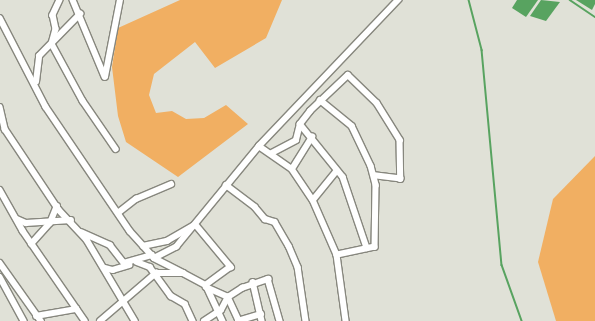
<!DOCTYPE html>
<html>
<head>
<meta charset="utf-8">
<style>
	body { margin:0 }
	#map { position:relative; width:595px; height:321px; overflow:hidden; background:#e0e1d7; font-family:"IBM Plex Serif",serif }
	div>[style] { position:absolute }
	[style*='--x'] { left:calc(var(--x)*1px); top:calc(var(--y)*1px); width:calc(var(--w)*1px); rotate:calc(var(--a)*1deg) }
	.green>* { inset:0; background:#f1af62 }
	.water>* { inset:0; background:#58a360 }
	.stream>* { height:1.5px; margin:-0.75px; padding:0 0.75px; transform-origin:0.75px; border-radius:0.75px; background:#58a360 }
	.roads { filter:drop-shadow(1px 0 #87877e) drop-shadow(-1px 0 #87877e) drop-shadow(0 1px #87877e) drop-shadow(0 -1px #87877e) }
	.minor>* { height:5.5px; margin:-2.75px; padding:0 2.75px; transform-origin:2.75px; border-radius:2.75px; background:#fff }
	span { translate:-50% -50%; white-space:nowrap; text-align:center; line-height:1.15; -webkit-text-stroke:3px #eeeee4; paint-order:stroke }
</style>
</head>
<body>
<div id="map">
	<div class="green">
		<div style="clip-path:polygon(180px 0,282px 0,266px 38px,215px 68px,195px 42px,154px 74px,149px 95px,156px 113px,172px 111px,186px 119px,204px 118px,226px 105px,248px 124px,178px 177px,126px 142px,118px 116px,112px 67px,118px 28px)"></div>
		<div style="clip-path:polygon(595px 156px,595px 321px,556px 321px,538px 262px,553px 199px)"></div>
	</div>
	<div class="water">
		<div style="clip-path:polygon(517px 0,538px 0,526px 17px,512px 8px)"></div>
		<div style="clip-path:polygon(541px 0,560px 2px,546px 21px,530px 16px)"></div>
		<div style="clip-path:polygon(576px 0,595px 0,595px 4px,592px 10px)"></div>
	</div>
	<div class="stream">
		<div style="--x:469;--y:0;--w:52;--a:75.4"></div>
		<div style="--x:482;--y:50;--w:216;--a:84.7"></div>
		<div style="--x:502;--y:265;--w:59;--a:70.3"></div>
		<div style="--x:570;--y:0;--w:30;--a:34"></div>
	</div>
	<div class="roads">
		<div class="minor">
			<div style="--x:60;--y:0;--w:17;--a:115"></div>
			<div style="--x:53;--y:15;--w:14;--a:78"></div>
			<div style="--x:56;--y:29;--w:16;--a:105"></div>
			<div style="--x:52;--y:44;--w:65;--a:61.5"></div>
			<div style="--x:83;--y:101;--w:58;--a:55.5"></div>
			<div style="--x:73;--y:0;--w:83;--a:67.4"></div>
			<div style="--x:105;--y:77;--w:78;--a:-79"></div>
			<div style="--x:0;--y:18;--w:100;--a:62.7"></div>
			<div style="--x:46;--y:107;--w:150;--a:55.9"></div>
			<div style="--x:130;--y:231;--w:36;--a:48"></div>
			<div style="--x:154;--y:258;--w:33;--a:27"></div>
			<div style="--x:36;--y:82;--w:26;--a:-83"></div>
			<div style="--x:39;--y:56;--w:59;--a:-45.7"></div>
			<div style="--x:320;--y:100;--w:41;--a:39.1"></div>
			<div style="--x:352;--y:126;--w:44;--a:64.6"></div>
			<div style="--x:371;--y:166;--w:20;--a:75"></div>
			<div style="--x:376;--y:185;--w:62;--a:90.9"></div>
			<div style="--x:375;--y:247;--w:39;--a:168"></div>
			<div style="--x:0;--y:107;--w:23;--a:77"></div>
			<div style="--x:5;--y:129;--w:97;--a:56.3"></div>
			<div style="--x:59;--y:210;--w:41;--a:47"></div>
			<div style="--x:87;--y:240;--w:94;--a:59.3"></div>
			<div style="--x:300;--y:124;--w:68;--a:50.9"></div>
			<div style="--x:343;--y:177;--w:75;--a:71.3"></div>
			<div style="--x:259;--y:146;--w:40;--a:34.9"></div>
			<div style="--x:292;--y:169;--w:37;--a:56"></div>
			<div style="--x:313;--y:200;--w:60;--a:66.4"></div>
			<div style="--x:337;--y:255;--w:67;--a:82.2"></div>
			<div style="--x:272;--y:153;--w:27;--a:-28"></div>
			<div style="--x:296;--y:140;--w:16;--a:-76"></div>
			<div style="--x:300;--y:124;--w:16;--a:-52"></div>
			<div style="--x:310;--y:111;--w:52;--a:-43.5"></div>
			<div style="--x:348;--y:75;--w:40;--a:44"></div>
			<div style="--x:377;--y:103;--w:44;--a:58.1"></div>
			<div style="--x:400;--y:140;--w:39;--a:89"></div>
			<div style="--x:401;--y:179;--w:26;--a:-173"></div>
			<div style="--x:292;--y:169;--w:38;--a:-58"></div>
			<div style="--x:226;--y:185;--w:36;--a:37"></div>
			<div style="--x:255;--y:207;--w:16;--a:50"></div>
			<div style="--x:265;--y:219;--w:10;--a:17"></div>
			<div style="--x:275;--y:222;--w:28;--a:60"></div>
			<div style="--x:289;--y:246;--w:23;--a:67"></div>
			<div style="--x:298;--y:267;--w:55;--a:81.6"></div>
			<div style="--x:0;--y:190;--w:47;--a:60.7"></div>
			<div style="--x:23;--y:231;--w:109;--a:55.4"></div>
			<div style="--x:313;--y:200;--w:36;--a:-51"></div>
			<div style="--x:118;--y:213;--w:23;--a:-38"></div>
			<div style="--x:136;--y:199;--w:38;--a:-23"></div>
			<div style="--x:17;--y:219;--w:10;--a:24"></div>
			<div style="--x:26;--y:223;--w:45;--a:-3.8"></div>
			<div style="--x:196;--y:225;--w:55;--a:50.2"></div>
			<div style="--x:231;--y:267;--w:31;--a:144"></div>
			<div style="--x:81;--y:232;--w:32;--a:24"></div>
			<div style="--x:110;--y:245;--w:23;--a:52"></div>
			<div style="--x:124;--y:263;--w:29;--a:-16"></div>
			<div style="--x:31;--y:244;--w:28;--a:-48"></div>
			<div style="--x:50;--y:223;--w:18;--a:-68"></div>
			<div style="--x:143;--y:246;--w:25;--a:-12"></div>
			<div style="--x:167;--y:241;--w:32;--a:-30"></div>
			<div style="--x:154;--y:258;--w:25;--a:-27"></div>
			<div style="--x:176;--y:247;--w:131;--a:-50.6"></div>
			<div style="--x:259;--y:146;--w:202;--a:-46.4"></div>
			<div style="--x:137;--y:262;--w:14;--a:21"></div>
			<div style="--x:150;--y:267;--w:36;--a:54"></div>
			<div style="--x:171;--y:296;--w:16;--a:30"></div>
			<div style="--x:185;--y:304;--w:19;--a:65"></div>
			<div style="--x:0;--y:263;--w:71;--a:54.7"></div>
			<div style="--x:105;--y:268;--w:8;--a:14"></div>
			<div style="--x:113;--y:270;--w:17;--a:-17"></div>
			<div style="--x:0;--y:277;--w:50;--a:61.4"></div>
			<div style="--x:253;--y:282;--w:40;--a:77"></div>
			<div style="--x:206;--y:287;--w:24;--a:24"></div>
			<div style="--x:228;--y:297;--w:26;--a:65"></div>
			<div style="--x:36;--y:316;--w:41;--a:-9.9"></div>
			<div style="--x:100;--y:321;--w:74;--a:-40.6"></div>
			<div style="--x:156;--y:273;--w:27;--a:0"></div>
			<div style="--x:183;--y:273;--w:26;--a:28"></div>
			<div style="--x:206;--y:285;--w:40;--a:65"></div>
			<div style="--x:204;--y:321;--w:20;--a:-33"></div>
			<div style="--x:221;--y:310;--w:15;--a:-62"></div>
			<div style="--x:228;--y:297;--w:17;--a:-33"></div>
			<div style="--x:242;--y:288;--w:28;--a:-19"></div>
			<div style="--x:268;--y:279;--w:44;--a:74.1"></div>
			<div style="--x:238;--y:321;--w:24;--a:-17"></div>
		</div>
	</div>
</div>
</body>
</html>
